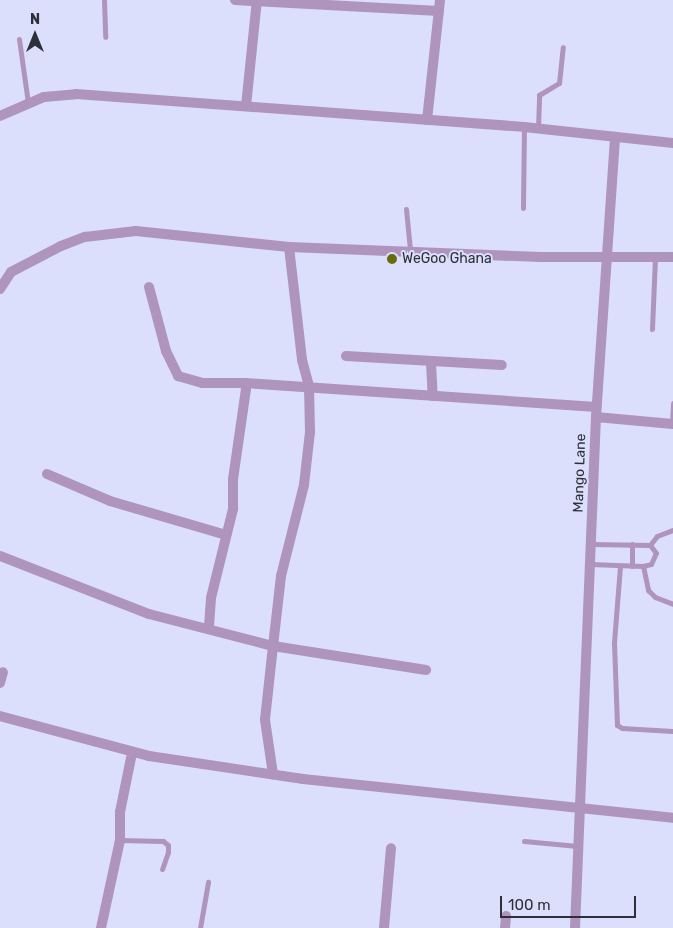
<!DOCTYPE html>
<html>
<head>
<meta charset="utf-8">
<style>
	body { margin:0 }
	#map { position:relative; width:673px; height:928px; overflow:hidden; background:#dbdffb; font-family:Rubik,sans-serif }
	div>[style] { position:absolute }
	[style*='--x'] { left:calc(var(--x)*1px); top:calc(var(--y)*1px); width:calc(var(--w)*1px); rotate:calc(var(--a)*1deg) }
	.service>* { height:5px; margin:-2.5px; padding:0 2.5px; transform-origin:2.5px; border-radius:2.5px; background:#af94be }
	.minor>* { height:10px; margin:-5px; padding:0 5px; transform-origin:5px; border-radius:5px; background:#af94be }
	.dots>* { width:14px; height:14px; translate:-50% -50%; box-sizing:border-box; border:2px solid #dbdffb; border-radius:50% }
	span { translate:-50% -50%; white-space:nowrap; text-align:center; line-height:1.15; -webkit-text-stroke:4px #dbdffb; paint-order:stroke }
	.poi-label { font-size:14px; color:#2d2f39 }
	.left { translate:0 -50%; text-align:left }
	.street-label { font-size:14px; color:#2d2f39 }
	.north { position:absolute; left:10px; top:10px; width:50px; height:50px; -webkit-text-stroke:4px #dbdffb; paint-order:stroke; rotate:0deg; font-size:14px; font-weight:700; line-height:20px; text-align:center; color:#2d2f39 }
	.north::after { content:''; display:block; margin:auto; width:18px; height:22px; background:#2d2f39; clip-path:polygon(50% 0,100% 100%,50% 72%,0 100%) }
	.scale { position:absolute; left:500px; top:896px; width:136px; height:22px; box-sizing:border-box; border:2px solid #2d2f39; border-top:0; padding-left:6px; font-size:15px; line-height:18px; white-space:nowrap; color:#2d2f39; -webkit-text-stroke:4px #dbdffb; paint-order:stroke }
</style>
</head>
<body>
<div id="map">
	<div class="service">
		<div style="--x:104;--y:0;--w:37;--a:88"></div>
		<div style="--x:19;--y:39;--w:65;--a:82"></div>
		<div style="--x:538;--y:128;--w:33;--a:-88"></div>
		<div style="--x:539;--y:95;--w:23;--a:-31"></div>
		<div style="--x:559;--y:83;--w:36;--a:-84"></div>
		<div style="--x:523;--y:208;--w:81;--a:-89.3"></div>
		<div style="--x:406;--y:209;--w:41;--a:84.4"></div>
		<div style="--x:652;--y:329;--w:71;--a:-87.6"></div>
		<div style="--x:672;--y:424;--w:21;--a:-87"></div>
		<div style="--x:650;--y:545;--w:11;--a:-52"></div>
		<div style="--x:657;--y:536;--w:17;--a:-21"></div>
		<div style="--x:590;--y:564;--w:53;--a:2.2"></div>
		<div style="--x:643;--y:566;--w:8;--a:-14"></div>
		<div style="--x:651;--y:564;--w:12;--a:-66"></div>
		<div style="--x:656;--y:553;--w:10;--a:-127"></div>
		<div style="--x:650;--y:545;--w:59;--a:-179"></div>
		<div style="--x:620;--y:566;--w:77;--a:94.5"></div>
		<div style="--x:614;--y:643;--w:82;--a:87.9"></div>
		<div style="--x:617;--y:725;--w:6;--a:31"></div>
		<div style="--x:622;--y:728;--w:51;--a:3.4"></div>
		<div style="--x:632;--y:566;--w:22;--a:-90"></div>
		<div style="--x:643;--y:566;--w:25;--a:78"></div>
		<div style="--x:648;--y:590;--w:10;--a:45"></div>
		<div style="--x:655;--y:597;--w:19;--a:21"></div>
		<div style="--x:120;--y:840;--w:43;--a:1.3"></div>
		<div style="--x:163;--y:841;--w:6;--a:39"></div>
		<div style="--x:168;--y:845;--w:7;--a:90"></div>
		<div style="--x:168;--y:852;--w:18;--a:109"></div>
		<div style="--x:524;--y:841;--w:54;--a:5.3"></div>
		<div style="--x:200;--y:928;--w:47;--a:-80.1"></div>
	</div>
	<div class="minor">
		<div style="--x:235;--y:0;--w:204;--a:3.1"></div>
		<div style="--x:246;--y:106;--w:107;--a:-84.1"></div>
		<div style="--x:0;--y:116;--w:48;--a:-23.4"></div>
		<div style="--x:44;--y:97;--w:32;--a:-5"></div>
		<div style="--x:76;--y:94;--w:449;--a:4.2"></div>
		<div style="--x:524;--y:127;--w:150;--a:6.1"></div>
		<div style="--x:427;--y:120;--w:121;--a:-83.8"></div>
		<div style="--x:289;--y:247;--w:114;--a:83.4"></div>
		<div style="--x:302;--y:360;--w:28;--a:75"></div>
		<div style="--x:309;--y:387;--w:45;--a:88.7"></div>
		<div style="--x:310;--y:432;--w:53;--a:96.5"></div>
		<div style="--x:304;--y:485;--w:94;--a:104.2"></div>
		<div style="--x:281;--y:576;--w:70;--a:96.5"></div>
		<div style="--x:273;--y:646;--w:155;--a:8.9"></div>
		<div style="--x:149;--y:287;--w:66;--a:75.1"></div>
		<div style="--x:166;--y:351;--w:28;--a:64"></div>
		<div style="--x:178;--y:376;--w:25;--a:16"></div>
		<div style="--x:202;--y:383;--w:43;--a:0"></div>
		<div style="--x:245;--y:383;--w:6;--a:81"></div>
		<div style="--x:246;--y:389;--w:91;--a:98.2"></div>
		<div style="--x:233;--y:479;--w:30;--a:90"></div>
		<div style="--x:233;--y:509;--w:92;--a:103.9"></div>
		<div style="--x:211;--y:598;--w:29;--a:94"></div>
		<div style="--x:0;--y:289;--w:20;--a:-57"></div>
		<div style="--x:11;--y:272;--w:56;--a:-27.5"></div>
		<div style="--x:61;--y:246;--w:26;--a:-21"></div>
		<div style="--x:85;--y:237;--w:51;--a:-6.7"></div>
		<div style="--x:136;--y:231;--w:154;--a:6"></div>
		<div style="--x:289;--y:247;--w:252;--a:2.3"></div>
		<div style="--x:541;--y:257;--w:132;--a:0"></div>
		<div style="--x:346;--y:356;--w:156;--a:3.3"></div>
		<div style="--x:431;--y:363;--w:33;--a:87"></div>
		<div style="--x:245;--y:383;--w:352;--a:3.9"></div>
		<div style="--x:596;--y:417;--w:77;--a:5.2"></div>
		<div style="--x:47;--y:474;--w:69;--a:23.2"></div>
		<div style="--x:110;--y:501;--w:121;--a:16.3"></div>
		<div style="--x:0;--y:556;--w:160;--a:21.3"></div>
		<div style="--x:149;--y:614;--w:128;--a:14.5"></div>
		<div style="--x:273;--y:646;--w:74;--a:96.2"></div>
		<div style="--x:265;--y:720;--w:55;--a:81.6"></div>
		<div style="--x:0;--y:683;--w:11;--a:-75"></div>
		<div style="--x:0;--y:716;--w:154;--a:15"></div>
		<div style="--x:149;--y:756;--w:156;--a:8.5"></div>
		<div style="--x:303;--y:779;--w:372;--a:6"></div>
		<div style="--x:101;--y:928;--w:90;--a:-77.8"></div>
		<div style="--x:120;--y:840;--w:28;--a:-90"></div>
		<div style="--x:120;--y:812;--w:60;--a:-78.5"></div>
		<div style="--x:384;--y:928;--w:80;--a:-85"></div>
		<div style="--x:505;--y:928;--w:12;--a:-85"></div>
		<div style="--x:575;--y:928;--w:511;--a:-87.65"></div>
		<div style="--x:596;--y:417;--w:281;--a:-86.1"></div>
	</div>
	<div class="dots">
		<div style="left:392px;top:259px;background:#686b0b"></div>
	</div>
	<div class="poi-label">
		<span class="left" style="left:402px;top:259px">WeGoo Ghana</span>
	</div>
	<div class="street-label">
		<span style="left:580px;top:473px;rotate:-88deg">Mango Lane</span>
	</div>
	<div class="north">N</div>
	<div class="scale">100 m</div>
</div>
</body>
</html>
